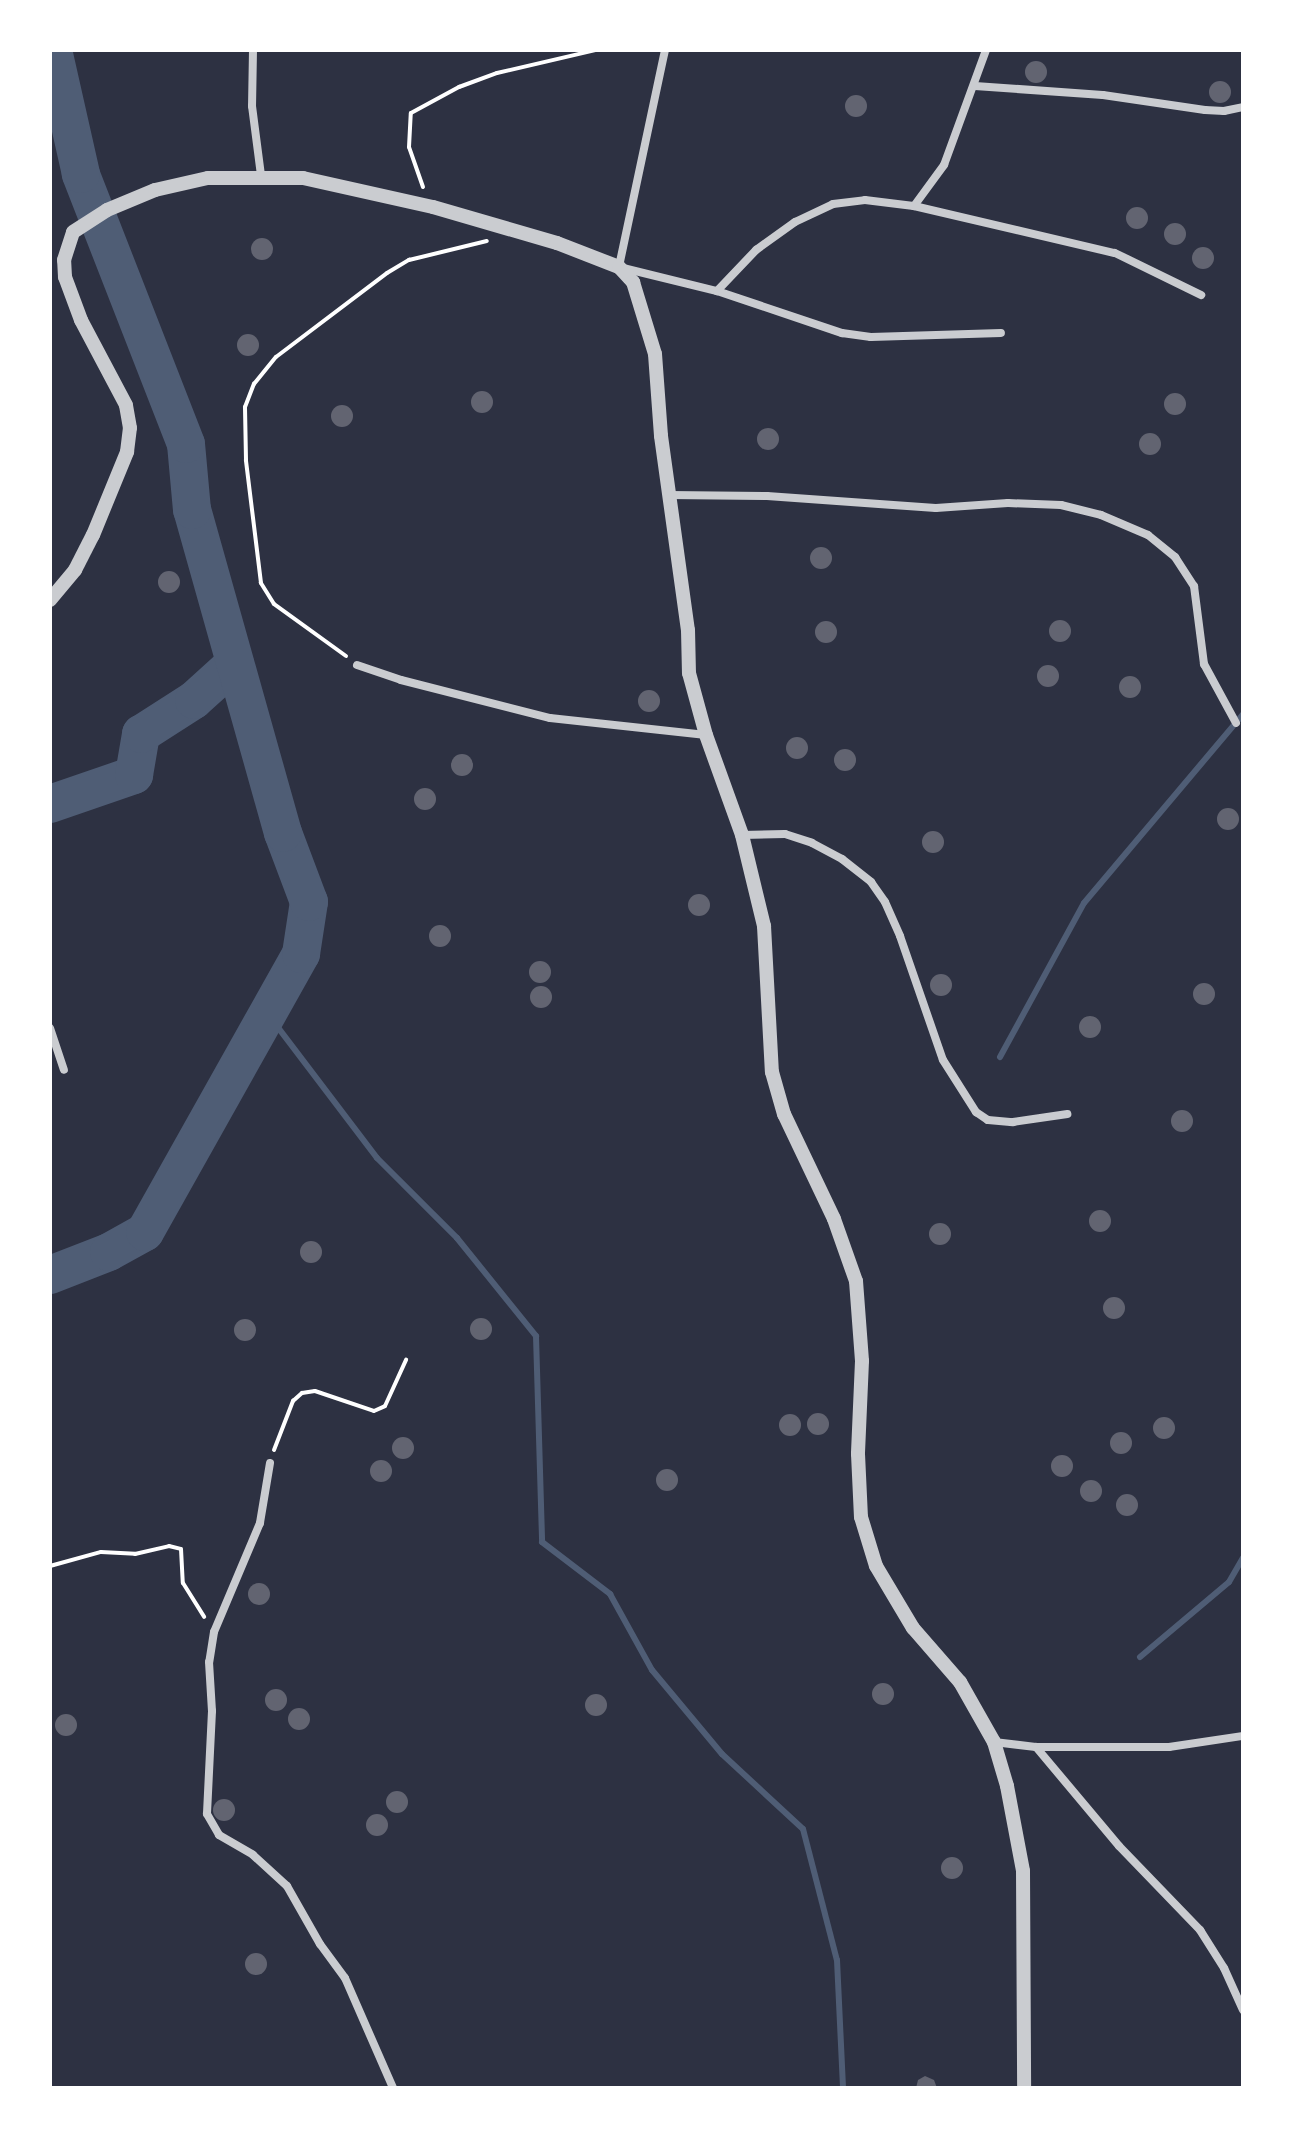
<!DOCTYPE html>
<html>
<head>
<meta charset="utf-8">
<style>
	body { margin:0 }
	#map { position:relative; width:1293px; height:2138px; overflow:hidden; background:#2d3142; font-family:"Playfair Display",serif }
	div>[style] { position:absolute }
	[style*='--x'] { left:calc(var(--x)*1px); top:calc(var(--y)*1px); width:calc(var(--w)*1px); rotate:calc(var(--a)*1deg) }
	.stream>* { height:6px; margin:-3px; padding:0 3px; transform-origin:3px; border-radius:3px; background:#4f5d75 }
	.river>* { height:38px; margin:-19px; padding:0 19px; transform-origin:19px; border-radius:19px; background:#4f5d75 }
	.building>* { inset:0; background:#626471 }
	.round { border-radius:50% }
	.path>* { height:4px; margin:-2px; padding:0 2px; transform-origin:2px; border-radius:2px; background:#fff }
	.minor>* { height:8px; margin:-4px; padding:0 4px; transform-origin:4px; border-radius:4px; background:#caccd0 }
	.tertiary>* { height:14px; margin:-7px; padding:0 7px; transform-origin:7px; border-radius:7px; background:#caccd0 }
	span { translate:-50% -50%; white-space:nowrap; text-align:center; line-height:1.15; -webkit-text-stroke:8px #fff; paint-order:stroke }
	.frame { position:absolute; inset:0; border:52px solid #fff; pointer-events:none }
</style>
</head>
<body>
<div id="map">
	<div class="stream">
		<div style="--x:267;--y:1013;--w:182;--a:52.8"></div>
		<div style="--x:377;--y:1158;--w:113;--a:45"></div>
		<div style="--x:457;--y:1238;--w:126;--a:51.1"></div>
		<div style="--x:536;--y:1336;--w:206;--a:88.3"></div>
		<div style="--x:542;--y:1542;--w:86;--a:37.4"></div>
		<div style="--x:610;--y:1594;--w:87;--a:61.1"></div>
		<div style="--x:652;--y:1670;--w:109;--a:50.2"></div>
		<div style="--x:722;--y:1754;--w:110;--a:42.8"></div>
		<div style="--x:803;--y:1829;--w:135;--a:75.5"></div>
		<div style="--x:837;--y:1960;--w:128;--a:87.3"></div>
		<div style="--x:1000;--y:1057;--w:175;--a:-61.4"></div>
		<div style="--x:1084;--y:903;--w:247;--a:-49.9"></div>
		<div style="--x:1140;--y:1657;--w:116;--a:-40.1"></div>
		<div style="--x:1229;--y:1582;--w:28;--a:-60"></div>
	</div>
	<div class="river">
		<div style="--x:50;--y:804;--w:89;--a:-19"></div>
		<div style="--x:134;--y:775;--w:42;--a:-80.3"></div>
		<div style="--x:141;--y:734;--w:63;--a:-32.7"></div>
		<div style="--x:194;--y:700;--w:55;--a:-42.1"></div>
		<div style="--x:50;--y:1275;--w:63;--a:-21.3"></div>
		<div style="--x:109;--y:1252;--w:41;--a:-29.1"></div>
		<div style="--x:145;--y:1232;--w:319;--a:-60.7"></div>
		<div style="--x:301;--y:954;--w:53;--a:-81.3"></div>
		<div style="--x:309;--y:902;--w:74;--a:-110.6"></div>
		<div style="--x:283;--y:833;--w:336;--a:-105.7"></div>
		<div style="--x:192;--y:510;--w:66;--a:-95.2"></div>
		<div style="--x:186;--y:444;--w:290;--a:-111.3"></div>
		<div style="--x:81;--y:174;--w:127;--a:-102.7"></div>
	</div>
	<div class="building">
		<div class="round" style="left:1025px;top:61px;width:22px;height:22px"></div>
		<div class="round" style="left:1209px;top:81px;width:22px;height:22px"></div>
		<div class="round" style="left:845px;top:95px;width:22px;height:22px"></div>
		<div class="round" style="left:1126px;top:207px;width:22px;height:22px"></div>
		<div class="round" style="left:1164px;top:223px;width:22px;height:22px"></div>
		<div class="round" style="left:251px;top:238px;width:22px;height:22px"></div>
		<div class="round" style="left:1192px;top:247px;width:22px;height:22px"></div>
		<div class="round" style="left:237px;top:334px;width:22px;height:22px"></div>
		<div class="round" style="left:471px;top:391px;width:22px;height:22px"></div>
		<div class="round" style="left:1164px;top:393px;width:22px;height:22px"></div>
		<div class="round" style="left:331px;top:405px;width:22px;height:22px"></div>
		<div class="round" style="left:757px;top:428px;width:22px;height:22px"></div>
		<div class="round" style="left:1139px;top:433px;width:22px;height:22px"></div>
		<div class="round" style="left:810px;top:547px;width:22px;height:22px"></div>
		<div class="round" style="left:158px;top:571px;width:22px;height:22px"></div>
		<div class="round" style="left:1049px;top:620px;width:22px;height:22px"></div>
		<div class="round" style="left:815px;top:621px;width:22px;height:22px"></div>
		<div class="round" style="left:1037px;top:665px;width:22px;height:22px"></div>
		<div class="round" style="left:1119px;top:676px;width:22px;height:22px"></div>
		<div class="round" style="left:638px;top:690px;width:22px;height:22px"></div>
		<div class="round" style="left:786px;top:737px;width:22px;height:22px"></div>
		<div class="round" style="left:834px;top:749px;width:22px;height:22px"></div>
		<div class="round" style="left:451px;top:754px;width:22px;height:22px"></div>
		<div class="round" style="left:414px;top:788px;width:22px;height:22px"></div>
		<div class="round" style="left:1217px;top:808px;width:22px;height:22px"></div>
		<div class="round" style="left:922px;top:831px;width:22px;height:22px"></div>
		<div class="round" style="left:688px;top:894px;width:22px;height:22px"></div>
		<div class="round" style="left:429px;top:925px;width:22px;height:22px"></div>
		<div class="round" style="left:529px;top:961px;width:22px;height:22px"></div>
		<div class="round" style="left:930px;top:974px;width:22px;height:22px"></div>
		<div class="round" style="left:1193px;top:983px;width:22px;height:22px"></div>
		<div class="round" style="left:530px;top:986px;width:22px;height:22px"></div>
		<div class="round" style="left:1079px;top:1016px;width:22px;height:22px"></div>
		<div class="round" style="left:1171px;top:1110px;width:22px;height:22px"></div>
		<div class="round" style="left:1089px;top:1210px;width:22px;height:22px"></div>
		<div class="round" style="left:929px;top:1223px;width:22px;height:22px"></div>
		<div class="round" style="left:300px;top:1241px;width:22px;height:22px"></div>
		<div class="round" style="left:1103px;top:1297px;width:22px;height:22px"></div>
		<div class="round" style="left:470px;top:1318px;width:22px;height:22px"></div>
		<div class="round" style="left:234px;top:1319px;width:22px;height:22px"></div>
		<div class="round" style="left:807px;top:1413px;width:22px;height:22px"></div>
		<div class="round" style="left:779px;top:1414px;width:22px;height:22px"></div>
		<div class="round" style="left:1153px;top:1417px;width:22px;height:22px"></div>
		<div class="round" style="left:1110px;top:1432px;width:22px;height:22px"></div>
		<div class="round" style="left:392px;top:1437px;width:22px;height:22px"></div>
		<div class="round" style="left:1051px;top:1455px;width:22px;height:22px"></div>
		<div class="round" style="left:370px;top:1460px;width:22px;height:22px"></div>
		<div class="round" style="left:656px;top:1469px;width:22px;height:22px"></div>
		<div class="round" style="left:1080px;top:1480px;width:22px;height:22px"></div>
		<div class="round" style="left:1116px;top:1494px;width:22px;height:22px"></div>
		<div class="round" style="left:248px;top:1583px;width:22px;height:22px"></div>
		<div class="round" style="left:872px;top:1683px;width:22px;height:22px"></div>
		<div class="round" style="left:265px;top:1689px;width:22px;height:22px"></div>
		<div class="round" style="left:585px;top:1694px;width:22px;height:22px"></div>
		<div class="round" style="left:288px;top:1708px;width:22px;height:22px"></div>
		<div class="round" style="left:55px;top:1714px;width:22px;height:22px"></div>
		<div class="round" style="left:386px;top:1791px;width:22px;height:22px"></div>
		<div class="round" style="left:213px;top:1799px;width:22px;height:22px"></div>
		<div class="round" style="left:366px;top:1814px;width:22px;height:22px"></div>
		<div class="round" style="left:941px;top:1857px;width:22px;height:22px"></div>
		<div class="round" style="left:245px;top:1953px;width:22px;height:22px"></div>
		<div style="clip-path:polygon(925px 2076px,934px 2080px,937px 2088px,916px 2088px,918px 2080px)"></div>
	</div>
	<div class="path">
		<div style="--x:423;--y:187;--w:42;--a:-109.3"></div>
		<div style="--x:409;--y:147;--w:34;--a:-87"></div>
		<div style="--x:411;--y:113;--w:55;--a:-28.4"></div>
		<div style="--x:459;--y:87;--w:40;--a:-20.2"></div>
		<div style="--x:497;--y:73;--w:102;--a:-13.1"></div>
		<div style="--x:346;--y:656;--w:89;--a:-144.2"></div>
		<div style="--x:274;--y:604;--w:25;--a:-122"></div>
		<div style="--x:261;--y:583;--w:124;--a:-97"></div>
		<div style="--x:246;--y:460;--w:53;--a:-91.1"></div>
		<div style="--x:245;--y:407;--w:25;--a:-69"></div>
		<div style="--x:254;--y:384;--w:35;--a:-51"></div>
		<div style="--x:276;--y:357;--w:139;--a:-37.1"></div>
		<div style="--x:387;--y:273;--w:26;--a:-31"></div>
		<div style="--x:409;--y:260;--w:80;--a:-13.7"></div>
		<div style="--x:274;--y:1450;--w:53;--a:-68.8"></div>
		<div style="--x:293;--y:1401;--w:12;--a:-42"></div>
		<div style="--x:302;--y:1393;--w:13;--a:-9"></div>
		<div style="--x:315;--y:1391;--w:62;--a:18.7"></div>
		<div style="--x:374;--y:1411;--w:12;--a:-24"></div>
		<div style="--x:385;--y:1406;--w:51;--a:-65.5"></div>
		<div style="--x:50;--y:1566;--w:53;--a:-15.4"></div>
		<div style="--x:101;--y:1552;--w:34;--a:3"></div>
		<div style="--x:135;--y:1554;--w:35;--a:-13"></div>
		<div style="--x:169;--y:1546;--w:12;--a:14"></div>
		<div style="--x:181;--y:1549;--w:34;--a:87"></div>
		<div style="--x:183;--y:1583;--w:40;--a:58"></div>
	</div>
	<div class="minor">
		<div style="--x:253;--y:50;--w:56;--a:91"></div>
		<div style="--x:252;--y:106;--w:70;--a:82.6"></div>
		<div style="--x:665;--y:50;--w:222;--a:102"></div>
		<div style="--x:619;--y:267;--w:101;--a:13.8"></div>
		<div style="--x:717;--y:291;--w:132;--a:18.6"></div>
		<div style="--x:842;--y:333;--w:29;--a:8"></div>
		<div style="--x:871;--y:337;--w:130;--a:-1.8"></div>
		<div style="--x:975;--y:86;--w:128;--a:4"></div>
		<div style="--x:1103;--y:95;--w:103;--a:8.4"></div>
		<div style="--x:1205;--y:110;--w:19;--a:3"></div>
		<div style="--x:1224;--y:111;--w:19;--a:-12"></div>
		<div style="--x:914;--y:206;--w:51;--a:-53.8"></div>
		<div style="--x:944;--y:165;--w:122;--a:-69.9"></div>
		<div style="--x:717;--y:291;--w:57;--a:-46.4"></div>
		<div style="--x:756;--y:250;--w:48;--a:-35.7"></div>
		<div style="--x:795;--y:222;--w:42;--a:-25.3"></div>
		<div style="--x:833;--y:204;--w:32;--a:-7"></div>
		<div style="--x:865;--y:200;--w:49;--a:7"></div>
		<div style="--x:914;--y:206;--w:206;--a:13.2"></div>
		<div style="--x:1115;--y:253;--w:96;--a:26"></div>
		<div style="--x:669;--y:495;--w:98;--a:0.6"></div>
		<div style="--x:767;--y:496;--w:169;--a:4.1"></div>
		<div style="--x:936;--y:508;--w:72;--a:-4"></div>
		<div style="--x:1008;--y:503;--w:53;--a:2.2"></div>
		<div style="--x:1061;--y:505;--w:41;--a:14"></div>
		<div style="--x:1101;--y:515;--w:51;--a:23.1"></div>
		<div style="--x:1148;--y:535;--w:35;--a:39"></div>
		<div style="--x:1175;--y:557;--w:35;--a:57"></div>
		<div style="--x:1194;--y:586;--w:79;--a:82.7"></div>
		<div style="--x:1204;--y:664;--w:67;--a:61.5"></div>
		<div style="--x:357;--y:665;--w:46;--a:18.8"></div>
		<div style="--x:401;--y:680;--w:154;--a:14.3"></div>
		<div style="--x:550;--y:718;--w:157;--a:6.2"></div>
		<div style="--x:742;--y:835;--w:43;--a:-1.3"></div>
		<div style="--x:785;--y:834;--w:28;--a:18"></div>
		<div style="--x:812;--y:843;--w:34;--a:28"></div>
		<div style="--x:842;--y:859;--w:37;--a:38"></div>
		<div style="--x:871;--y:882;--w:24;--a:55"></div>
		<div style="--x:885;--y:902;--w:37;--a:66"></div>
		<div style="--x:900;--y:936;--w:131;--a:70.9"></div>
		<div style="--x:943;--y:1060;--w:62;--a:57.6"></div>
		<div style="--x:976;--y:1112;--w:14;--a:34"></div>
		<div style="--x:988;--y:1120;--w:25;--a:5"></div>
		<div style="--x:1013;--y:1122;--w:55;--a:-8.4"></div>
		<div style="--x:50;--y:1028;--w:44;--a:71.6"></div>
		<div style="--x:270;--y:1463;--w:61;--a:99.5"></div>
		<div style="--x:260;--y:1523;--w:118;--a:112.9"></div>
		<div style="--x:214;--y:1632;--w:30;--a:99"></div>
		<div style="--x:209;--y:1662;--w:49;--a:86.5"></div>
		<div style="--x:212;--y:1711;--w:103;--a:92.8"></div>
		<div style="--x:207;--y:1814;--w:24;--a:60"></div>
		<div style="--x:219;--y:1835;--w:39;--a:30"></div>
		<div style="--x:253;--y:1855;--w:46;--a:42.4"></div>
		<div style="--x:287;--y:1886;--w:67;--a:60.4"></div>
		<div style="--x:320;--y:1944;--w:42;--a:53.7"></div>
		<div style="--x:345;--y:1978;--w:120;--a:66.4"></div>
		<div style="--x:994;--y:1742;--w:42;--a:6.8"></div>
		<div style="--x:1036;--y:1747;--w:129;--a:50"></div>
		<div style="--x:1119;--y:1846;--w:117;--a:46"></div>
		<div style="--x:1200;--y:1930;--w:45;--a:57.7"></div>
		<div style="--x:1224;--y:1968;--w:46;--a:65.7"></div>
		<div style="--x:1036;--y:1747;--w:133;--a:0"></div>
		<div style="--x:1169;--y:1747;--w:75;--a:-8.5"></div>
	</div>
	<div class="tertiary">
		<div style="--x:50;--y:600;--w:39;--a:-50"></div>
		<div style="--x:75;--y:570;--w:39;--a:-63"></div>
		<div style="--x:93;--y:535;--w:90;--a:-67.7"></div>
		<div style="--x:127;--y:452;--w:24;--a:-83"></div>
		<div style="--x:130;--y:428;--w:23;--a:-100"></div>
		<div style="--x:126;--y:405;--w:96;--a:-117.9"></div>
		<div style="--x:81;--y:320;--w:46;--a:-110.4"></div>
		<div style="--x:65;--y:277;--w:17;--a:-93"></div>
		<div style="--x:64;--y:260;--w:29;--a:-72"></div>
		<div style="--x:73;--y:232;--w:40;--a:-32.9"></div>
		<div style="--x:107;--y:210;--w:52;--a:-22.6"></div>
		<div style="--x:155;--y:190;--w:54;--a:-12.8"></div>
		<div style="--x:208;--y:178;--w:95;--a:0"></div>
		<div style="--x:303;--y:178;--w:133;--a:12.6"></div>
		<div style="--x:433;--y:207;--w:129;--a:16.2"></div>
		<div style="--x:557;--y:243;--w:66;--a:21.2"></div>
		<div style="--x:619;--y:267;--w:21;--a:47"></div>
		<div style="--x:633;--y:282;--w:75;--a:73"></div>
		<div style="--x:655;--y:354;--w:82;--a:85.8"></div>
		<div style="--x:661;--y:436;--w:196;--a:82.1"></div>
		<div style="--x:688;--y:630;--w:43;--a:88.7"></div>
		<div style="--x:689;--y:673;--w:64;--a:74.7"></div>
		<div style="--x:706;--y:735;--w:106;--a:70.2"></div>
		<div style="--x:742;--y:835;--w:94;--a:76.4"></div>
		<div style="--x:764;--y:926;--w:146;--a:86.9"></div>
		<div style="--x:772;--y:1072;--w:44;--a:74.1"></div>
		<div style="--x:784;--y:1114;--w:116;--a:64.5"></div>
		<div style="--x:834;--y:1219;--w:66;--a:70.5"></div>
		<div style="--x:856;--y:1281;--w:80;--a:85.7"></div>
		<div style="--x:862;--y:1361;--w:93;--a:92.5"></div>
		<div style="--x:858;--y:1454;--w:63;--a:87.3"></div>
		<div style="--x:861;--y:1517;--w:51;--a:73"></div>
		<div style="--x:876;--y:1566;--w:72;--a:59.2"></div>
		<div style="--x:913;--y:1628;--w:72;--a:49"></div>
		<div style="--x:960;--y:1682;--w:69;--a:60.5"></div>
		<div style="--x:994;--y:1742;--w:46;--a:73.5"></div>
		<div style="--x:1007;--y:1786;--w:86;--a:79.3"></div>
		<div style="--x:1023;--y:1871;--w:217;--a:89.7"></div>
	</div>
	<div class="frame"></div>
</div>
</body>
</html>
